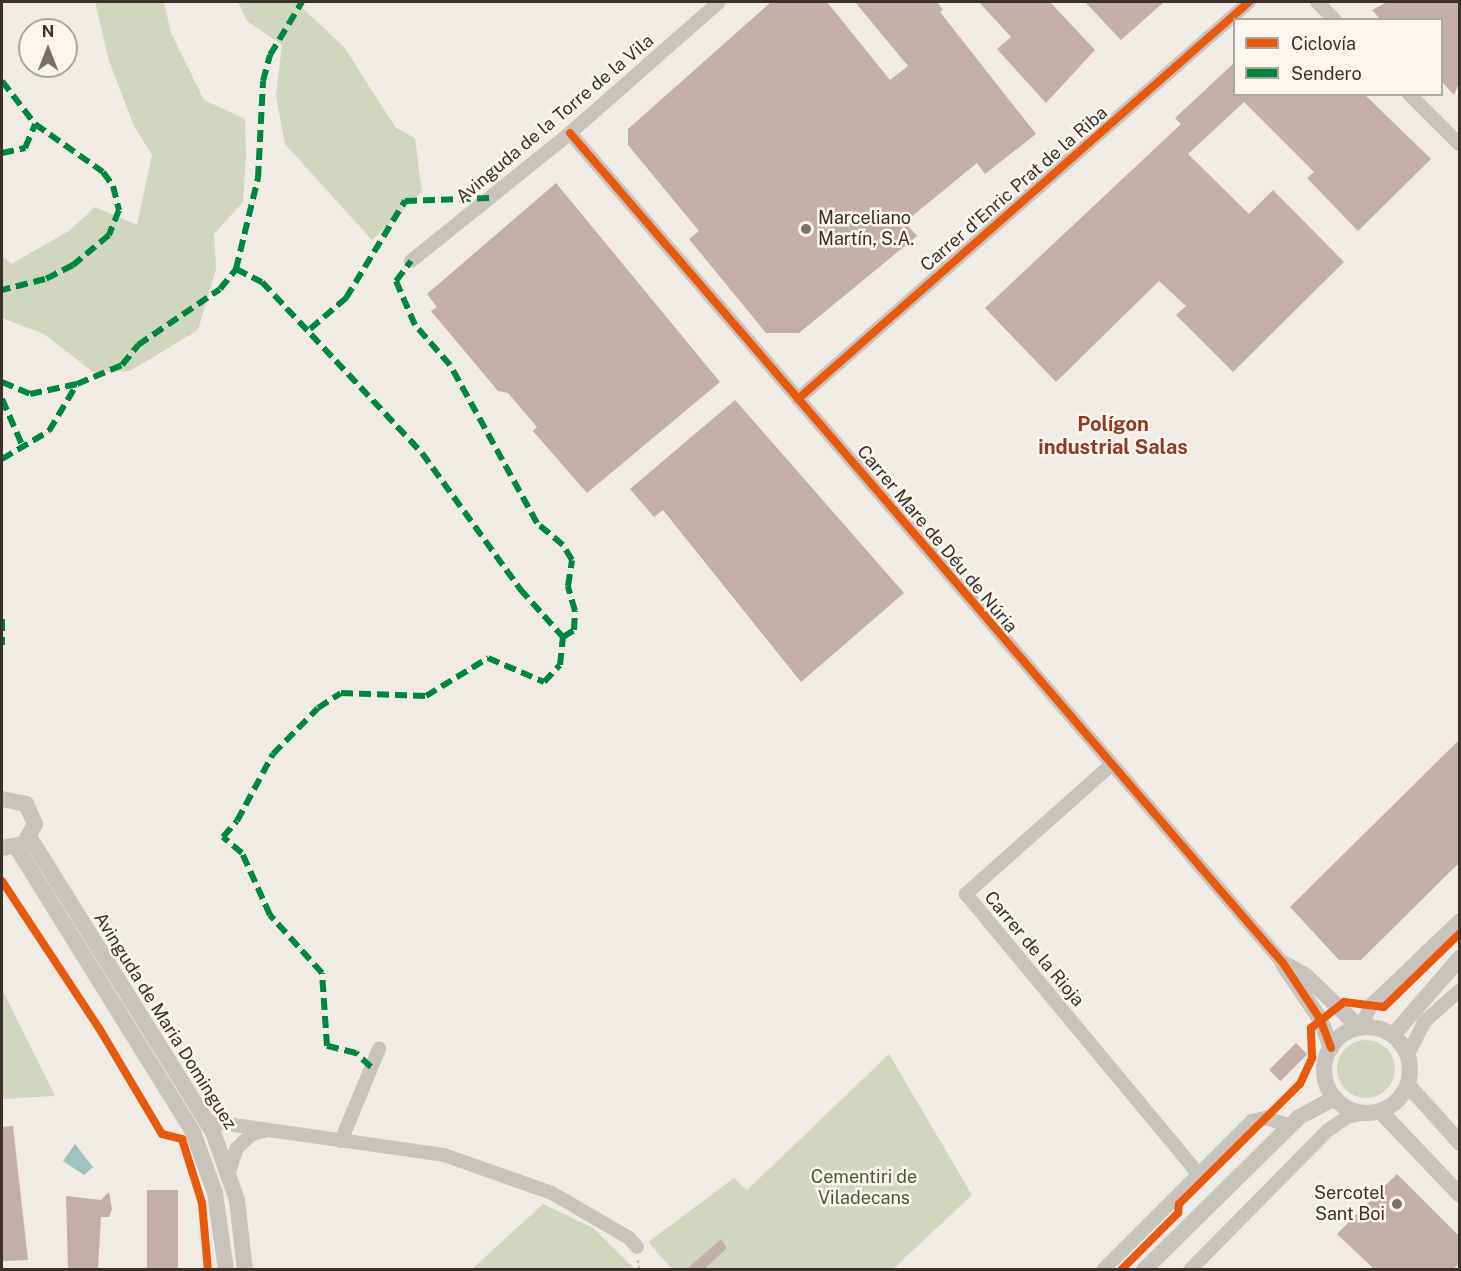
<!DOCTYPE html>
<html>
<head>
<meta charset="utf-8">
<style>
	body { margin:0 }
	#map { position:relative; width:1461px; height:1271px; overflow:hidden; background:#f0ebe5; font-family:"Public Sans",sans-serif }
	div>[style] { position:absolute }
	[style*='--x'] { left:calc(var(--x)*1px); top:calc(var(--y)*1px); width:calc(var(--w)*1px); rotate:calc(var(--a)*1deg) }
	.green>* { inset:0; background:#d1d6bf }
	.round { border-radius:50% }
	.water>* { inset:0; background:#a1c2c1 }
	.building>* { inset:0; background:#c3afa7; transform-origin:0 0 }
	.path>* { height:2px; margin-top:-1px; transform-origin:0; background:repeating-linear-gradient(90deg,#c2bbb6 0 3px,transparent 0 6px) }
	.minor>* { height:14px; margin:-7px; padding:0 7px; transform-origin:7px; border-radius:7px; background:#c9c3be }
	.tertiary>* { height:16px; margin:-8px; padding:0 8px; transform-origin:8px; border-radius:8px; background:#c9c3be }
	.tertiary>.ring { margin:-8px; padding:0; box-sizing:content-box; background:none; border:16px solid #c9c3be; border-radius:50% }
	.quiet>* { height:6px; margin-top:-3px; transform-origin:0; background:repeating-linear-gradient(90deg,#00873e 0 12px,transparent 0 18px) }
	.cycleway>* { height:8px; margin:-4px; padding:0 4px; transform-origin:4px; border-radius:4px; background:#e8590c }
	.dots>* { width:16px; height:16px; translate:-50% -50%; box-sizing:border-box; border:3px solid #fbf5ee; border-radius:50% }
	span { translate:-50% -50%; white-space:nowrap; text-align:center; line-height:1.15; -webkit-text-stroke:5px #fbf5ee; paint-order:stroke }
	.street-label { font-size:18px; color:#3b302b }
	.poi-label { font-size:18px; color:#3b302b }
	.left { translate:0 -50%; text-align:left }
	.right { translate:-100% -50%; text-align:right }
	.park-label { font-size:18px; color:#4a5a2e }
	.neighbourhood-label { font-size:20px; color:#8c3b22; font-weight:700 }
	.frame { position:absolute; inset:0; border:3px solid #3b302b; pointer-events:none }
	.legend { position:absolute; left:1233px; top:18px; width:210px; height:78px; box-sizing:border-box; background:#fbf5ee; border:2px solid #aea6a0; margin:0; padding:8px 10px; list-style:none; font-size:18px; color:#3b302b }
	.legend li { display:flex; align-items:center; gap:12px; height:30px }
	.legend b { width:30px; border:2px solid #aea6a0 }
	.north { position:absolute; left:18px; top:18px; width:60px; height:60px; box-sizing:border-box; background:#fbf5ee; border:2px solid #aea6a0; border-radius:50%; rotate:0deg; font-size:16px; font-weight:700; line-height:24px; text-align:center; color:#3b302b }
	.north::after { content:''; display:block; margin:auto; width:21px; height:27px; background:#7a716c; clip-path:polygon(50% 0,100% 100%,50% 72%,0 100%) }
</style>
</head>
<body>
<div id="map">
	<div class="green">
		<div style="clip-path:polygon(95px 2px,164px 2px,171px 33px,204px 100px,245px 119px,246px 155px,243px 202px,214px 234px,216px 269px,198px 330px,130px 371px,93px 372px,44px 334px,2px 318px,2px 255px,11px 264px,69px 231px,95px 207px,137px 225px,152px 155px,134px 126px,109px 61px)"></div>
		<div style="clip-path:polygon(238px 2px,296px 2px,344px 47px,396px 128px,415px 138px,422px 192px,372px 240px,285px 144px,276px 96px,282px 45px,247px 21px)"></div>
		<div style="clip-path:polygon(2px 989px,55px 1096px,2px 1099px)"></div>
		<div class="round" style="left:1337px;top:1040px;width:58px;height:58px"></div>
		<div style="clip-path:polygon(889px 1054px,972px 1195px,893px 1269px,672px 1269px,648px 1242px,734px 1178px,747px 1190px)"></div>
		<div style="clip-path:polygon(543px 1204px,593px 1228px,635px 1269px,472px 1269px)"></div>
	</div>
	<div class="water">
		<div style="clip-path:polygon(75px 1144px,93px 1167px,84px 1175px,63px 1161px)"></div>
	</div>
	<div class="building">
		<div style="clip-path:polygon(771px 2px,827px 2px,890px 80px,908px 66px,855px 2px,937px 2px,943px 10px,940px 12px,1036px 134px,985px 174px,977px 163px,905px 222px,917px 236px,799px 333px,766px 333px,689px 239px,699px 231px,628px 145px,628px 129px)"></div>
		<div style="clip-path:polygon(979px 2px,1050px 2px,1095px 50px,1046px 103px,997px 49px,1011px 37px)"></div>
		<div style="clip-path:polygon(1085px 2px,1164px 2px,1121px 40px)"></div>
		<div style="clip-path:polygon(1387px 2px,1460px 2px,1460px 81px,1454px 95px,1442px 82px,1442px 20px,1381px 20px,1372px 10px)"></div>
		<div style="clip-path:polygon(1234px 63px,1234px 94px,1364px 94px,1431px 159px,1358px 231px,1307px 178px,1314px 172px,1244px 102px,1188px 154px,1249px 214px,1273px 190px,1344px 262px,1233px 372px,1176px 315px,1186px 306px,1159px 281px,1056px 382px,985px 308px,1181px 124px,1175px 118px)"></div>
		<div style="clip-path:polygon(556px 183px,720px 382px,587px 493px,533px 431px,537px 427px,508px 393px,498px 391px,431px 311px,437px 307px,427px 294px)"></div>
		<div style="clip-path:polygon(735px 400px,904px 593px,801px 682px,663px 510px,654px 517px,630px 489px)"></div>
		<div style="clip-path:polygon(1460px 739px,1460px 862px,1361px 960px,1339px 960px,1290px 907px)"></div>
		<div style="left:1296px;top:1043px;width:16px;height:38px;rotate:45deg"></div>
		<div style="clip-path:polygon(13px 1126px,28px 1260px,2px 1261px,2px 1127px)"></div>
		<div style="clip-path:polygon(1397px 1174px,1460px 1237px,1460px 1263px,1453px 1269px,1374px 1269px,1337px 1234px)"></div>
		<div style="left:147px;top:1190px;width:31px;height:79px"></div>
		<div style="clip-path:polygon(109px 1192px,112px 1209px,109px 1217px,101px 1217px,98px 1269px,68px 1269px,66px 1196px,101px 1200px)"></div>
		<div style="clip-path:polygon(721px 1239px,727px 1248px,704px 1269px,687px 1269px)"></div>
	</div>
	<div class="path">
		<div style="--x:638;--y:1260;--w:10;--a:84"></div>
	</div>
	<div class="minor">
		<div style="--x:1317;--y:2;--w:25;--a:45"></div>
		<div style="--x:1409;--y:94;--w:72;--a:45"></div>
		<div style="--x:570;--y:133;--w:1094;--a:49.34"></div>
		<div style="--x:411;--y:261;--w:204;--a:-38.8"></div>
		<div style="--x:570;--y:133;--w:198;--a:-41.3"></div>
		<div style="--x:798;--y:399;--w:601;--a:-41.36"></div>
		<div style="--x:1110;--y:766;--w:193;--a:138.4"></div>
		<div style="--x:966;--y:894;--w:365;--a:50.3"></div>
		<div style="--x:1360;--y:1028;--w:25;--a:-64"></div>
		<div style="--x:1371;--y:1005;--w:123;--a:-43.7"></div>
		<div style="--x:1407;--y:1056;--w:38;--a:-63"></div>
		<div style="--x:1424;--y:1022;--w:48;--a:-41.6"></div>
		<div style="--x:206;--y:1121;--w:240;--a:8.1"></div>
		<div style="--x:444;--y:1155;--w:114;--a:19.4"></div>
		<div style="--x:552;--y:1193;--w:89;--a:30.3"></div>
		<div style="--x:629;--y:1238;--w:12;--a:48"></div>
		<div style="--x:341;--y:1141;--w:100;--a:-67.6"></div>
		<div style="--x:229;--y:1172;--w:25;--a:-72"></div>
		<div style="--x:237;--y:1148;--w:21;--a:-43"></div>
		<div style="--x:252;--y:1134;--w:12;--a:-14"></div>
		<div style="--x:1103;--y:1270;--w:211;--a:-45"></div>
		<div style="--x:1252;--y:1121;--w:13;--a:-13"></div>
		<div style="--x:1265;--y:1118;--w:27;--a:17"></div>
		<div style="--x:1190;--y:1270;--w:195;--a:-45.4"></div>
		<div style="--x:1327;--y:1131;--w:24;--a:-35"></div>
		<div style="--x:1347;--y:1117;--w:17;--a:-13"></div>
	</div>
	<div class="tertiary">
		<div style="--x:2;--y:799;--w:25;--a:12"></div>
		<div style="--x:26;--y:804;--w:22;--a:66"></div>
		<div style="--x:35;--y:824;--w:23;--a:119"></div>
		<div style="--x:24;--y:844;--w:22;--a:170"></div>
		<div style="--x:30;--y:838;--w:346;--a:58.1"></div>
		<div style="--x:213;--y:1132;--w:72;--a:70.6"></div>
		<div style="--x:237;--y:1200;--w:70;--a:83.5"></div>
		<div style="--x:17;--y:848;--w:334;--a:58.2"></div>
		<div style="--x:193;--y:1132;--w:65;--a:70.2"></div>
		<div style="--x:215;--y:1193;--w:78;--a:81.9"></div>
		<div style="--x:1283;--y:963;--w:26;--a:29"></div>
		<div style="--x:1306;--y:976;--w:75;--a:43.9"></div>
		<div style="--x:1283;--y:964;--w:66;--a:56.1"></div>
		<div style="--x:1320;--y:1019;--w:31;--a:69"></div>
		<div class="ring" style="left:1324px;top:1027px;width:70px;height:70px"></div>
		<div style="--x:1393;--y:1035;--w:102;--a:-49"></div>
		<div style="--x:1408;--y:1085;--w:78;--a:48.1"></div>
		<div style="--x:1380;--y:1111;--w:116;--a:46.4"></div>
		<div style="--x:1144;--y:1270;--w:218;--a:-44.6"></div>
		<div style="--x:1299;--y:1117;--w:41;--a:-27.8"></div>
	</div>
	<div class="quiet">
		<div style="--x:2;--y:81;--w:54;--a:52.5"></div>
		<div style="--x:35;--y:124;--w:83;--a:35.2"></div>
		<div style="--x:103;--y:172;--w:17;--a:54"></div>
		<div style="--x:113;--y:186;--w:25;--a:76"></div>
		<div style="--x:119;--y:210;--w:27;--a:112"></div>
		<div style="--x:109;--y:235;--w:47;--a:140.2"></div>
		<div style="--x:73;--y:265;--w:31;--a:153"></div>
		<div style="--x:45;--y:279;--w:44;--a:165.7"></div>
		<div style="--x:2;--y:153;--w:24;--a:-12"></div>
		<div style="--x:25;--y:148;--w:26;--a:-67"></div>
		<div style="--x:236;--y:269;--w:29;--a:27"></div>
		<div style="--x:262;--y:282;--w:234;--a:46.9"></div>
		<div style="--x:422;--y:453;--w:168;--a:54.2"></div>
		<div style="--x:520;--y:589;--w:64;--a:48.1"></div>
		<div style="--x:563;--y:637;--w:13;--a:-32"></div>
		<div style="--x:574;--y:630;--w:19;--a:-87"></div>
		<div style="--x:575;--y:611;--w:26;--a:-106"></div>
		<div style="--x:568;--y:586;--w:26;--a:-81"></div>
		<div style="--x:572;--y:560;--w:17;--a:-121"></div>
		<div style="--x:563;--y:545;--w:34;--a:-140"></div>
		<div style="--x:537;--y:523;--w:180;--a:-118.8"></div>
		<div style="--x:450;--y:365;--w:53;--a:-131.2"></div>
		<div style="--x:415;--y:325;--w:48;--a:-113.4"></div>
		<div style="--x:396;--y:281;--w:25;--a:-53"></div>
		<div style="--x:310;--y:329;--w:48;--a:-40.7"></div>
		<div style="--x:346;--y:298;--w:114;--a:-58.7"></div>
		<div style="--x:405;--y:201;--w:85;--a:-2"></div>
		<div style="--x:2;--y:382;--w:30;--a:23"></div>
		<div style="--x:30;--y:394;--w:48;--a:-12"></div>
		<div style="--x:2;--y:399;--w:52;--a:66.4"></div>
		<div style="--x:2;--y:459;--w:55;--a:-30.8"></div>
		<div style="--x:49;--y:431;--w:55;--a:-59.2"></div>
		<div style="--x:77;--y:384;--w:49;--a:-22.9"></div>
		<div style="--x:122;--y:365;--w:26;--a:-51"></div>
		<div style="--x:138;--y:345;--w:99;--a:-34.3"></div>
		<div style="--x:220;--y:289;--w:26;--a:-51"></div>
		<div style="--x:236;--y:269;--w:94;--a:-76.4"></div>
		<div style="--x:258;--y:178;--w:97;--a:-87"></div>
		<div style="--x:263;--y:81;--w:27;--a:-75"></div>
		<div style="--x:270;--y:55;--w:62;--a:-58.9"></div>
		<div style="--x:2;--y:619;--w:26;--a:90"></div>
		<div style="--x:371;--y:1067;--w:21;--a:-137"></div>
		<div style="--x:356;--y:1053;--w:30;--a:-166"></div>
		<div style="--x:327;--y:1046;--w:73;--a:-93.9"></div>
		<div style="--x:322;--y:973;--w:78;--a:-131.9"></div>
		<div style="--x:270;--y:915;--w:68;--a:-114.3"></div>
		<div style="--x:242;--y:853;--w:25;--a:-140"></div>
		<div style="--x:223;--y:837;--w:21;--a:-49"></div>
		<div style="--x:237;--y:821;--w:76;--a:-61.8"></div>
		<div style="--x:273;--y:754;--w:64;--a:-45.6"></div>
		<div style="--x:318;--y:708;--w:27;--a:-33"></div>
		<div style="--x:341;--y:693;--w:85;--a:2"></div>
		<div style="--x:426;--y:696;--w:73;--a:-31.5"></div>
		<div style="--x:488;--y:658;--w:61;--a:23.2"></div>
		<div style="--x:544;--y:682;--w:23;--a:-47"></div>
		<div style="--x:560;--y:665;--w:28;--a:-84"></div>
	</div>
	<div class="cycleway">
		<div style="--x:570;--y:133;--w:1094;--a:49.34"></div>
		<div style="--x:1283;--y:963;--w:67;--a:56.5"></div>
		<div style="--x:1320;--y:1019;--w:31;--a:69"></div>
		<div style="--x:798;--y:399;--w:601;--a:-41.36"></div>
		<div style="--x:2;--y:881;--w:176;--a:56.6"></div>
		<div style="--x:99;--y:1028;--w:123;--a:59.3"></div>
		<div style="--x:162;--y:1134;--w:21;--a:14"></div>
		<div style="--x:182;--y:1139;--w:67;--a:72.6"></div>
		<div style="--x:202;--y:1203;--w:67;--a:84.9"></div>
		<div style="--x:1121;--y:1270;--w:81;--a:-45"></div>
		<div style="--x:1178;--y:1213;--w:9;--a:-84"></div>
		<div style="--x:1179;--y:1204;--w:170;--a:-44.8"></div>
		<div style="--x:1300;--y:1084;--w:29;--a:-65"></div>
		<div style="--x:1312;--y:1058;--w:30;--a:-92"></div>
		<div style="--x:1311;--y:1028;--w:42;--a:-38.2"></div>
		<div style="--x:1344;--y:1002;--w:40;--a:7.1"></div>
		<div style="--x:1384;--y:1007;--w:106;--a:-44.2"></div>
	</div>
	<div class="dots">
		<div style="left:806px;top:229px;background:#7a716c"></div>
		<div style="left:1397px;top:1204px;background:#7a716c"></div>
	</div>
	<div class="street-label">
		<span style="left:555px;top:119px;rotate:-40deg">Avinguda de la Torre de la Vila</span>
		<span style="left:1014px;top:189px;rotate:-41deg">Carrer d'Enric Prat de la Riba</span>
		<span style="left:937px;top:539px;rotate:50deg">Carrer Mare de Déu de Núria</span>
		<span style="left:1034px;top:949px;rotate:50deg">Carrer de la Rioja</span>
		<span style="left:165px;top:1021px;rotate:58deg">Avinguda de Maria Dominguez</span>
	</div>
	<div class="poi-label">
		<span class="left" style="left:818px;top:229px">Marceliano<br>Martín, S.A.</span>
		<span class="right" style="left:1385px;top:1204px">Sercotel<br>Sant Boi</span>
	</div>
	<div class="park-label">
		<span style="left:864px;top:1188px">Cementiri de<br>Viladecans</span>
	</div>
	<div class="neighbourhood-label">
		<span style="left:1113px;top:436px">Polígon<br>industrial Salas</span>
	</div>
	<div class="frame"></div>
	<ul class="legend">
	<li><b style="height:8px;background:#e8590c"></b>Ciclovía</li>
	<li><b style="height:8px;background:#00873e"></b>Sendero</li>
	</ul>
	<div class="north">N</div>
</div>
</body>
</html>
